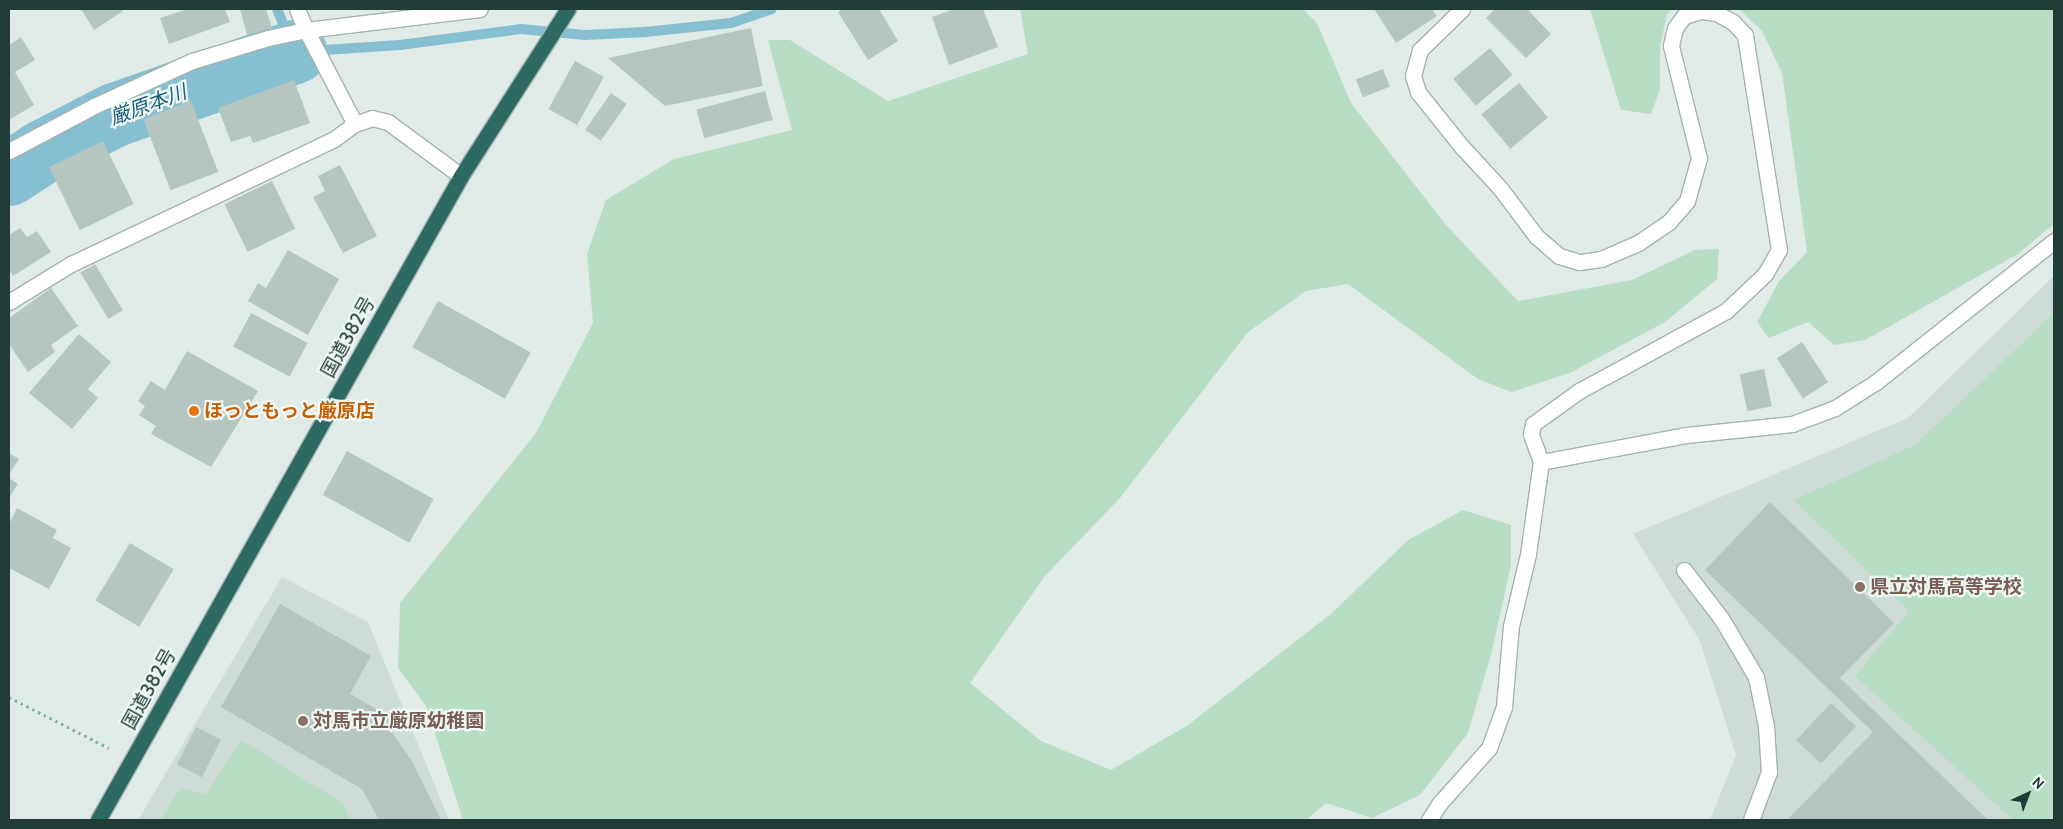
<!DOCTYPE html>
<html>
<head>
<meta charset="utf-8">
<style>
	body { margin:0 }
	#map { position:relative; width:2063px; height:829px; overflow:hidden; background:#e0ebe7; font-family:Cabin,"Noto Sans JP",sans-serif }
	div>[style] { position:absolute }
	[style*='--x'] { left:calc(var(--x)*1px); top:calc(var(--y)*1px); width:calc(var(--w)*1px); rotate:calc(var(--a)*1deg) }
	.built>* { inset:0; background:#cedbd6 }
	.green>* { inset:0; background:#b8ddc5 }
	.stream>* { height:10px; margin:-5px; padding:0 5px; transform-origin:5px; border-radius:5px; background:#86bfd2 }
	.river>* { height:64px; margin:-32px; padding:0 32px; transform-origin:32px; border-radius:32px; background:#86bfd2 }
	.building>* { inset:0; background:#b5c6c0; transform-origin:0 0 }
	.path>* { height:3px; margin-top:-1.5px; transform-origin:0; background:repeating-linear-gradient(90deg,#7fb0a5 0 2.5px,transparent 0 6.5px) }
	.roads { filter:drop-shadow(1px 0 #a3b3af) drop-shadow(-1px 0 #a3b3af) drop-shadow(0 1px #a3b3af) drop-shadow(0 -1px #a3b3af) }
	.minor>* { height:15px; margin:-7.5px; padding:0 7.5px; transform-origin:7.5px; border-radius:7.5px; background:#fff }
	.highway>* { height:15px; margin:-7.5px; padding:0 7.5px; transform-origin:7.5px; border-radius:7.5px; background:#2b6962 }
	.dots>* { width:14px; height:14px; translate:-50% -50%; box-sizing:border-box; border:2px solid #f0f8f5; border-radius:50% }
	span { translate:-50% -50%; white-space:nowrap; text-align:center; line-height:1.15; -webkit-text-stroke:4.5px #f0f8f5; paint-order:stroke }
	.street-label { font-size:19px; color:#203c37 }
	.food-label { font-size:19px; color:#c56008; font-weight:700 }
	.left { translate:0 -50%; text-align:left }
	.education-label { font-size:19px; color:#785e54; font-weight:700 }
	.water-label { font-size:20px; color:#195f79; font-style:italic }
	.frame { position:absolute; inset:0; border:10px solid #203c37; pointer-events:none }
	.north { position:absolute; left:2003px; top:769px; width:50px; height:50px; -webkit-text-stroke:4px #f0f8f5; paint-order:stroke; rotate:43deg; font-size:14px; font-weight:700; line-height:20px; text-align:center; color:#203c37 }
	.north::after { content:''; display:block; margin:auto; width:18px; height:22px; background:#203c37; clip-path:polygon(50% 0,100% 100%,50% 72%,0 100%) }
</style>
</head>
<body>
<div id="map">
	<div class="built">
		<div style="clip-path:polygon(2054px 276px,2054px 820px,1710px 820px,1736px 755px,1700px 641px,1633px 534px,1908px 418px)"></div>
		<div style="clip-path:polygon(282px 577px,368px 622px,449px 820px,138px 820px)"></div>
	</div>
	<div class="green">
		<div style="clip-path:polygon(1020px 9px,1303px 9px,1317px 23px,1351px 103px,1446px 225px,1518px 301px,1632px 280px,1695px 250px,1719px 249px,1717px 279px,1665px 322px,1570px 373px,1511px 392px,1478px 379px,1348px 284px,1306px 291px,1248px 332px,1120px 498px,1045px 576px,970px 683px,1041px 741px,1111px 770px,1188px 725px,1332px 613px,1408px 540px,1463px 510px,1511px 525px,1511px 565px,1492px 651px,1468px 733px,1420px 795px,1372px 818px,1326px 803px,1306px 820px,463px 820px,426px 706px,398px 668px,400px 603px,536px 433px,593px 323px,587px 254px,606px 200px,674px 159px,792px 130px,768px 40px,790px 40px,888px 101px,1028px 54px)"></div>
		<div style="clip-path:polygon(1590px 9px,1673px 9px,1667px 14px,1660px 47px,1660px 89px,1651px 114px,1621px 110px)"></div>
		<div style="clip-path:polygon(1739px 9px,2054px 9px,2054px 224px,2018px 254px,1865px 340px,1834px 345px,1808px 322px,1769px 338px,1757px 322px,1779px 281px,1807px 252px,1782px 73px,1762px 31px)"></div>
		<div style="clip-path:polygon(2054px 313px,2054px 820px,2013px 820px,1855px 676px,1909px 611px,1794px 500px,1915px 445px)"></div>
		<div style="clip-path:polygon(241px 740px,342px 803px,351px 820px,160px 820px,181px 788px,206px 795px)"></div>
	</div>
	<div class="stream">
		<div style="--x:277;--y:9;--w:47;--a:67.3"></div>
		<div style="--x:295;--y:52;--w:105;--a:-3.8"></div>
		<div style="--x:400;--y:45;--w:122;--a:-7.5"></div>
		<div style="--x:521;--y:29;--w:64;--a:5.4"></div>
		<div style="--x:585;--y:35;--w:60;--a:-2.9"></div>
		<div style="--x:645;--y:32;--w:86;--a:-6"></div>
		<div style="--x:731;--y:23;--w:43;--a:-18.9"></div>
	</div>
	<div class="river">
		<div style="--x:9;--y:174;--w:38;--a:-33"></div>
		<div style="--x:41;--y:153;--w:83;--a:-27.2"></div>
		<div style="--x:115;--y:115;--w:191;--a:-19.3"></div>
	</div>
	<div class="building">
		<div style="clip-path:polygon(81px 9px,122px 9px,123px 11px,94px 30px)"></div>
		<div style="clip-path:polygon(188px 9px,225px 9px,230px 22px,169px 44px,160px 18px)"></div>
		<div style="clip-path:polygon(240px 9px,266px 9px,272px 28px,247px 35px)"></div>
		<div style="clip-path:polygon(843px 9px,879px 9px,898px 41px,868px 60px,838px 12px)"></div>
		<div style="clip-path:polygon(955px 9px,983px 9px,998px 47px,949px 65px,932px 17px)"></div>
		<div style="clip-path:polygon(1374px 9px,1432px 9px,1437px 16px,1396px 43px)"></div>
		<div style="clip-path:polygon(1495px 9px,1527px 9px,1551px 34px,1526px 58px,1486px 18px)"></div>
		<div style="clip-path:polygon(751px 28px,763px 86px,665px 106px,608px 58px)"></div>
		<div style="clip-path:polygon(21px 37px,35px 60px,15px 72px,34px 105px,9px 120px,9px 45px)"></div>
		<div style="left:1490px;top:48px;width:35px;height:48px;rotate:50deg"></div>
		<div style="left:575px;top:61px;width:33px;height:55px;rotate:29deg"></div>
		<div style="left:1383px;top:69px;width:19px;height:29px;rotate:69deg"></div>
		<div style="clip-path:polygon(294px 80px,310px 123px,253px 143px,250px 136px,231px 142px,218px 108px)"></div>
		<div style="left:1519px;top:83px;width:45px;height:49px;rotate:50deg"></div>
		<div style="left:765px;top:91px;width:30px;height:71px;rotate:75deg"></div>
		<div style="left:611px;top:93px;width:19px;height:45px;rotate:35deg"></div>
		<div style="left:191px;top:101px;width:76px;height:51px;rotate:69deg"></div>
		<div style="left:103px;top:141px;width:70px;height:60px;rotate:64deg"></div>
		<div style="clip-path:polygon(340px 165px,377px 236px,343px 253px,313px 197px,325px 191px,318px 176px)"></div>
		<div style="left:272px;top:181px;width:53px;height:53px;rotate:64deg"></div>
		<div style="clip-path:polygon(20px 228px,27px 237px,37px 231px,51px 252px,13px 276px,9px 270px,9px 235px)"></div>
		<div style="clip-path:polygon(288px 250px,339px 279px,308px 335px,248px 301px,258px 283px,266px 288px)"></div>
		<div style="left:95px;top:264px;width:54px;height:17px;rotate:59deg"></div>
		<div style="clip-path:polygon(51px 288px,78px 326px,51px 345px,55px 352px,28px 372px,9px 344px,9px 318px)"></div>
		<div style="left:438px;top:301px;width:106px;height:53px;rotate:29deg"></div>
		<div style="left:251px;top:313px;width:64px;height:38px;rotate:28deg"></div>
		<div style="clip-path:polygon(79px 334px,111px 362px,88px 389px,98px 398px,72px 429px,29px 393px)"></div>
		<div style="left:1802px;top:342px;width:48px;height:30px;rotate:57deg"></div>
		<div style="clip-path:polygon(187px 351px,258px 391px,211px 467px,151px 434px,156px 426px,139px 415px,145px 406px,138px 401px,151px 381px,165px 390px)"></div>
		<div style="left:1764px;top:369px;width:38px;height:25px;rotate:78deg"></div>
		<div style="left:347px;top:451px;width:99px;height:50px;rotate:29deg"></div>
		<div style="clip-path:polygon(9px 453px,19px 459px,9px 474px)"></div>
		<div style="clip-path:polygon(9px 478px,18px 484px,9px 498px)"></div>
		<div style="clip-path:polygon(1770px 502px,1894px 623px,1840px 678px,1988px 820px,1787px 820px,1873px 732px,1705px 570px)"></div>
		<div style="clip-path:polygon(17px 508px,57px 530px,53px 538px,71px 548px,49px 589px,9px 568px,9px 524px)"></div>
		<div style="left:130px;top:543px;width:51px;height:67px;rotate:31deg"></div>
		<div style="clip-path:polygon(280px 604px,371px 656px,350px 694px,399px 722px,392px 732px,413px 763px,441px 820px,379px 820px,362px 789px,221px 707px)"></div>
		<div style="left:1831px;top:703px;width:34px;height:51px;rotate:43deg"></div>
		<div style="left:196px;top:727px;width:28px;height:42px;rotate:27deg"></div>
	</div>
	<div class="path">
		<div style="--x:9;--y:697;--w:112;--a:27"></div>
	</div>
	<div class="roads">
		<div class="minor">
			<div style="--x:297;--y:9;--w:23;--a:67"></div>
			<div style="--x:306;--y:30;--w:175;--a:-6.9"></div>
			<div style="--x:9;--y:151;--w:96;--a:-27.9"></div>
			<div style="--x:94;--y:106;--w:108;--a:-24.7"></div>
			<div style="--x:192;--y:61;--w:79;--a:-16.8"></div>
			<div style="--x:268;--y:38;--w:39;--a:-12"></div>
			<div style="--x:306;--y:30;--w:106;--a:62.5"></div>
			<div style="--x:9;--y:302;--w:73;--a:-31.5"></div>
			<div style="--x:71;--y:264;--w:291;--a:-25.4"></div>
			<div style="--x:334;--y:139;--w:26;--a:-36"></div>
			<div style="--x:355;--y:124;--w:18;--a:-19"></div>
			<div style="--x:372;--y:118;--w:16;--a:14"></div>
			<div style="--x:388;--y:122;--w:91;--a:36.5"></div>
			<div style="--x:1541;--y:462;--w:147;--a:-10.5"></div>
			<div style="--x:1686;--y:435;--w:107;--a:-5.9"></div>
			<div style="--x:1792;--y:424;--w:46;--a:-20.4"></div>
			<div style="--x:1835;--y:408;--w:49;--a:-32.4"></div>
			<div style="--x:1876;--y:382;--w:227;--a:-38.4"></div>
			<div style="--x:1684;--y:570;--w:61;--a:52.4"></div>
			<div style="--x:1721;--y:618;--w:69;--a:59.3"></div>
			<div style="--x:1756;--y:677;--w:50;--a:78.5"></div>
			<div style="--x:1766;--y:726;--w:46;--a:86.3"></div>
			<div style="--x:1769;--y:772;--w:51;--a:110.6"></div>
			<div style="--x:1429;--y:820;--w:19;--a:-58"></div>
			<div style="--x:1439;--y:804;--w:75;--a:-48.2"></div>
			<div style="--x:1489;--y:748;--w:44;--a:-69.9"></div>
			<div style="--x:1504;--y:707;--w:81;--a:-85.1"></div>
			<div style="--x:1511;--y:626;--w:74;--a:-76.7"></div>
			<div style="--x:1528;--y:554;--w:93;--a:-82"></div>
			<div style="--x:1541;--y:462;--w:30;--a:-110"></div>
			<div style="--x:1531;--y:434;--w:10;--a:-79"></div>
			<div style="--x:1533;--y:424;--w:57;--a:-35.7"></div>
			<div style="--x:1579;--y:391;--w:167;--a:-28.6"></div>
			<div style="--x:1726;--y:311;--w:54;--a:-43.5"></div>
			<div style="--x:1765;--y:274;--w:28;--a:-60"></div>
			<div style="--x:1779;--y:250;--w:218;--a:-99"></div>
			<div style="--x:1745;--y:35;--w:18;--a:-133"></div>
			<div style="--x:1733;--y:22;--w:19;--a:-152"></div>
			<div style="--x:1716;--y:13;--w:15;--a:-172"></div>
			<div style="--x:1701;--y:11;--w:18;--a:164"></div>
			<div style="--x:1684;--y:16;--w:15;--a:127"></div>
			<div style="--x:1675;--y:28;--w:18;--a:103"></div>
			<div style="--x:1671;--y:46;--w:115;--a:76"></div>
			<div style="--x:1699;--y:158;--w:45;--a:105.6"></div>
			<div style="--x:1687;--y:201;--w:28;--a:131"></div>
			<div style="--x:1669;--y:222;--w:37;--a:146"></div>
			<div style="--x:1638;--y:243;--w:40;--a:156.6"></div>
			<div style="--x:1601;--y:259;--w:22;--a:172"></div>
			<div style="--x:1579;--y:262;--w:21;--a:-163"></div>
			<div style="--x:1559;--y:256;--w:30;--a:-139"></div>
			<div style="--x:1536;--y:236;--w:60;--a:-126.9"></div>
			<div style="--x:1500;--y:188;--w:56;--a:-132.8"></div>
			<div style="--x:1462;--y:147;--w:70;--a:-128.7"></div>
			<div style="--x:1418;--y:92;--w:17;--a:-107"></div>
			<div style="--x:1413;--y:76;--w:27;--a:-75"></div>
			<div style="--x:1420;--y:50;--w:59;--a:-44.3"></div>
		</div>
		<div class="highway">
			<div style="--x:98;--y:820;--w:739;--a:-60.59"></div>
			<div style="--x:461;--y:176;--w:198;--a:-57.4"></div>
		</div>
	</div>
	<div class="dots">
		<div style="left:194px;top:411px;background:#e8710a"></div>
		<div style="left:1860px;top:587px;background:#8d6e63"></div>
		<div style="left:303px;top:721px;background:#8d6e63"></div>
	</div>
	<div class="street-label">
		<span style="left:348px;top:337px;rotate:-61deg">国道382号</span>
		<span style="left:149px;top:689px;rotate:-61deg">国道382号</span>
	</div>
	<div class="food-label">
		<span class="left" style="left:204px;top:411px">ほっともっと厳原店</span>
	</div>
	<div class="education-label">
		<span class="left" style="left:1870px;top:587px">県立対馬高等学校</span>
		<span class="left" style="left:313px;top:721px">対馬市立厳原幼稚園</span>
	</div>
	<div class="water-label">
		<span style="left:148px;top:105px;rotate:-20deg">厳原本川</span>
	</div>
	<div class="frame"></div>
	<div class="north">N</div>
</div>
</body>
</html>
